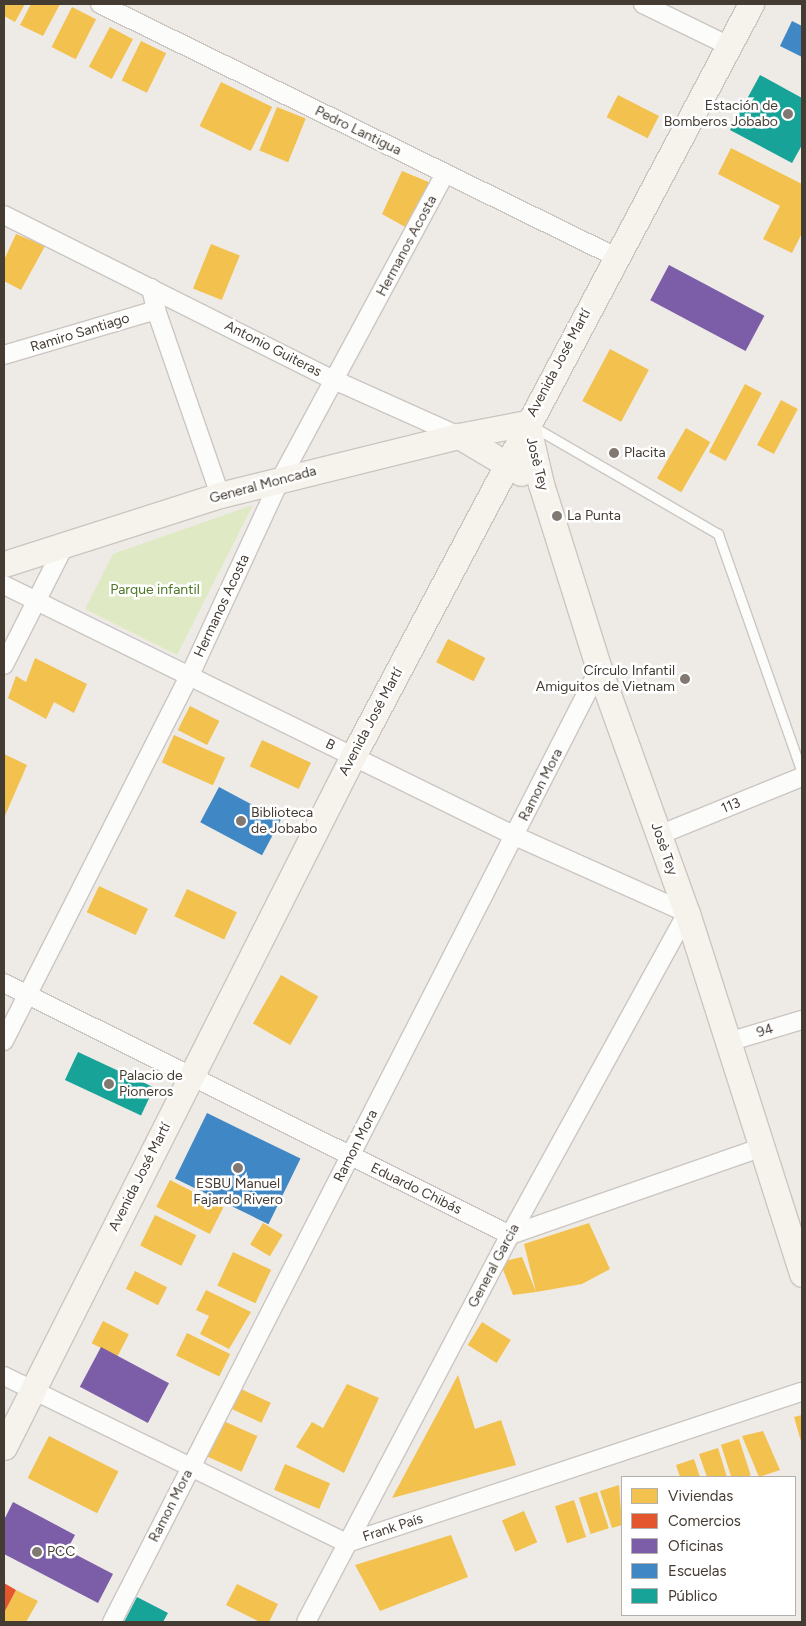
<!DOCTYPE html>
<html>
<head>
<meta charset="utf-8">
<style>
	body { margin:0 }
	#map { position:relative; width:806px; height:1626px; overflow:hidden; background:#eeeae6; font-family:Figtree,sans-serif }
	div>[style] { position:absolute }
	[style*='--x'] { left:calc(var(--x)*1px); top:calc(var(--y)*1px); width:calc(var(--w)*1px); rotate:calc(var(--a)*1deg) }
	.green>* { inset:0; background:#dfe9c4 }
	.homes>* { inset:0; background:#f2c14e; transform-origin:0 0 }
	.shops>* { inset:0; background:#e4572e }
	.offices>* { inset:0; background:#7b5ea7; transform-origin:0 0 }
	.schools>* { inset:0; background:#3f88c5; transform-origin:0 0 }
	.public>* { inset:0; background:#17a398; transform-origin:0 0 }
	.roads { filter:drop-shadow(1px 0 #cbc6c2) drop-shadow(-1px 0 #cbc6c2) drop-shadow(0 1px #cbc6c2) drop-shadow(0 -1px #cbc6c2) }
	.lane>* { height:9px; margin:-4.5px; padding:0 4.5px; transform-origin:4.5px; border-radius:4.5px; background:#fcfcfb }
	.street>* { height:18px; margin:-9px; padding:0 9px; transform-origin:9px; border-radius:9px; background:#fcfcfb }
	.secondary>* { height:25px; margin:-12.5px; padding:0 12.5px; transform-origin:12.5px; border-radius:12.5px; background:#f6f2ec }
	.dots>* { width:14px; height:14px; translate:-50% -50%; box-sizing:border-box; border:2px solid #fff; border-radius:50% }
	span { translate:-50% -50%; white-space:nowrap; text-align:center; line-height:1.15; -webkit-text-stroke:5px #fff; paint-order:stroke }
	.poi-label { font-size:14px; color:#443b32 }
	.right { translate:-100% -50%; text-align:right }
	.left { translate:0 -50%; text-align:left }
	.street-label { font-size:14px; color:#443b32 }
	.park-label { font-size:14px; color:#4d7724 }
	.frame { position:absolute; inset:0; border:5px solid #443b32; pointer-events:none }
	.legend { position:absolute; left:621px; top:1476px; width:175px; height:140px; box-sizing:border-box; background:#fff; border:1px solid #b4b1ad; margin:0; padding:6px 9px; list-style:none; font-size:15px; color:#443b32 }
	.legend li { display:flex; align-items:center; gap:10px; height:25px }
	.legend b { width:25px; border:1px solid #b4b1ad }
</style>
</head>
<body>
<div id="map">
	<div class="green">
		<div style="clip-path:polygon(253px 505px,177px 655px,85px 609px,113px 554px)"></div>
	</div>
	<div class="homes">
		<div style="clip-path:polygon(4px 4px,25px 4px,15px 22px,4px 16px)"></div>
		<div style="clip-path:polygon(31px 4px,60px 4px,43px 36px,20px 25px)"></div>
		<div style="left:72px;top:7px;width:27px;height:45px;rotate:27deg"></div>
		<div style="left:110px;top:27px;width:26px;height:45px;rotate:28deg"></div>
		<div style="left:141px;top:41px;width:28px;height:44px;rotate:26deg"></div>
		<div style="left:221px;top:82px;width:57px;height:49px;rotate:26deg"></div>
		<div style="left:618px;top:95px;width:46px;height:25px;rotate:27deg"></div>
		<div style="left:277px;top:107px;width:31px;height:47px;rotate:22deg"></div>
		<div style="clip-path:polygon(731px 148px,802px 184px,802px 233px,792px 253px,763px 239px,780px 206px,718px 174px)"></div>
		<div style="clip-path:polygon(402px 171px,431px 183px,407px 228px,382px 214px)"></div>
		<div style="clip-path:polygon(16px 234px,45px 246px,21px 290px,4px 281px,4px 260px)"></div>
		<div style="left:211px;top:244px;width:31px;height:48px;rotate:22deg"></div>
		<div style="left:610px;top:349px;width:44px;height:59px;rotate:28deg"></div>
		<div style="left:745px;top:384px;width:19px;height:77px;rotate:28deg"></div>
		<div style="left:781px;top:400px;width:19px;height:51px;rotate:28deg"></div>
		<div style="left:686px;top:428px;width:28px;height:58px;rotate:30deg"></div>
		<div style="left:448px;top:639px;width:42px;height:26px;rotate:27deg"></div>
		<div style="clip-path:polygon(35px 658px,87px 684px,74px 713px,54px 702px,46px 719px,8px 698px,16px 676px,26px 682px)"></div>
		<div style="left:190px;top:706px;width:33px;height:27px;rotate:27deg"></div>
		<div style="left:174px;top:735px;width:56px;height:30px;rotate:24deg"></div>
		<div style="left:262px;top:740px;width:54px;height:29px;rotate:25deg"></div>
		<div style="clip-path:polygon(4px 754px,27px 765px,4px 818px)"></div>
		<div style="left:99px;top:886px;width:54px;height:29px;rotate:25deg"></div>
		<div style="left:187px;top:889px;width:55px;height:30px;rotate:25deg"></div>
		<div style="left:281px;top:975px;width:43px;height:56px;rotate:30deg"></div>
		<div style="left:170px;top:1180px;width:60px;height:30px;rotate:27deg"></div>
		<div style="left:155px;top:1215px;width:46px;height:34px;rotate:26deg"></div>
		<div style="left:263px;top:1223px;width:23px;height:25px;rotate:31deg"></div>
		<div style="clip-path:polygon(589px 1223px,610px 1269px,582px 1284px,536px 1292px,513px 1295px,500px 1262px,522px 1257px,536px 1292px,524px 1244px)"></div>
		<div style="left:233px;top:1252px;width:42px;height:37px;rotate:25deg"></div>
		<div style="left:135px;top:1271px;width:36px;height:20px;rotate:27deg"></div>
		<div style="clip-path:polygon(206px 1290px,251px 1312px,229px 1349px,200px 1334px,209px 1316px,196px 1310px)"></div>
		<div style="left:103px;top:1321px;width:29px;height:25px;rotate:27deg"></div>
		<div style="left:482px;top:1322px;width:34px;height:27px;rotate:32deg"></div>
		<div style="left:187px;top:1333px;width:48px;height:25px;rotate:26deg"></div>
		<div style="clip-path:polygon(458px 1375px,475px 1429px,501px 1420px,516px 1465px,392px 1498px)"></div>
		<div style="clip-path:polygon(347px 1384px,379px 1398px,344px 1473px,296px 1447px,312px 1422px,323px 1428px)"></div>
		<div style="left:239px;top:1388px;width:35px;height:22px;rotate:25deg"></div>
		<div style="clip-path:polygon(802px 1415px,802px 1445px,794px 1417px)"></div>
		<div style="left:219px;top:1419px;width:42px;height:39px;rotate:24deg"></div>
		<div style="clip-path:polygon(763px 1431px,780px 1470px,759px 1477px,742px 1436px)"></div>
		<div style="left:49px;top:1436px;width:78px;height:47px;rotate:27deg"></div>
		<div style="left:739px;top:1439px;width:38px;height:19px;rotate:72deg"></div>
		<div style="clip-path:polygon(718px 1448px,727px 1477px,707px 1477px,699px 1454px)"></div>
		<div style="clip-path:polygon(694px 1459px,700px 1477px,680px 1477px,676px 1465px)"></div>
		<div style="left:285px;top:1464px;width:49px;height:28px;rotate:23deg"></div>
		<div style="clip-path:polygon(619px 1485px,622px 1525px,612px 1528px,600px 1491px)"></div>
		<div style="left:597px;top:1492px;width:38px;height:19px;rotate:72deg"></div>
		<div style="left:574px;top:1500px;width:39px;height:20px;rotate:72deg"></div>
		<div style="left:524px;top:1511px;width:34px;height:24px;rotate:67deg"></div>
		<div style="clip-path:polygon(451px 1535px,468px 1577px,380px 1611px,355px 1565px)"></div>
		<div style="clip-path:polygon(237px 1584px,278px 1604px,269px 1622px,260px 1622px,226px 1605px)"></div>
		<div style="clip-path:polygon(16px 1590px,38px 1601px,26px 1622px,4px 1622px,4px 1613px)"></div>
	</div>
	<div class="shops">
		<div style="clip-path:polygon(4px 1583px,16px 1590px,4px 1613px)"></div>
	</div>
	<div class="offices">
		<div style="left:669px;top:265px;width:108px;height:40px;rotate:28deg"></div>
		<div style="left:101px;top:1347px;width:77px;height:45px;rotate:28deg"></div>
		<div style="clip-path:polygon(13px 1502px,75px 1535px,67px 1550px,113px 1574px,98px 1603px,4px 1554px,4px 1520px)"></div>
	</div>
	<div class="schools">
		<div style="clip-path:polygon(792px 21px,802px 26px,802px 57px,780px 46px)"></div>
		<div style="left:219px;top:787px;width:70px;height:40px;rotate:28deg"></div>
		<div style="left:207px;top:1113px;width:104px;height:73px;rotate:26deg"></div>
	</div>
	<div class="public">
		<div style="clip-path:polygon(760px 75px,802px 98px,802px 145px,792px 163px,730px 130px)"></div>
		<div style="left:78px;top:1052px;width:84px;height:31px;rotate:25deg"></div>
		<div style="clip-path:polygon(137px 1597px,168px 1613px,163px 1622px,124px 1622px)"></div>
	</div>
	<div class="roads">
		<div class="lane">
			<div style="--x:532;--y:426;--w:215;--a:30.1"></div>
			<div style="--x:718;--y:534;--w:252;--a:70.6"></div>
		</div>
		<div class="street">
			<div style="--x:100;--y:4;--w:575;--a:26.12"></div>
			<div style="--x:643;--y:4;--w:96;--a:26"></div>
			<div style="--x:4;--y:215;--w:369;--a:26.6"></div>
			<div style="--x:334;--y:380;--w:137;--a:24.1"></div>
			<div style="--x:151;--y:288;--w:23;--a:77"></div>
			<div style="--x:156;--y:310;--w:196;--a:70.9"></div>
			<div style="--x:4;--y:355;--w:159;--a:-16.5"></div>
			<div style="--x:4;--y:585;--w:569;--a:26.16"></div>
			<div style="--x:515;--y:836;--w:188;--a:24.1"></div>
			<div style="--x:687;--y:913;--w:367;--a:118.8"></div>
			<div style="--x:510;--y:1235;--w:437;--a:117.8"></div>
			<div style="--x:4;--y:665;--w:136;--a:-63.2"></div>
			<div style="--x:659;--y:835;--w:154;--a:-22.1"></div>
			<div style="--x:4;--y:983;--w:565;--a:26.47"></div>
			<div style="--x:510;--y:1235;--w:267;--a:-19.2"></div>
			<div style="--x:4;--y:1041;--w:408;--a:-63.1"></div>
			<div style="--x:189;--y:677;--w:217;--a:-65.2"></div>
			<div style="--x:280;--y:480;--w:348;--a:-61.7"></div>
			<div style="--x:728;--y:1042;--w:77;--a:-16.6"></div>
			<div style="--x:4;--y:1376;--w:381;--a:26"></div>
			<div style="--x:347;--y:1543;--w:479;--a:-18.4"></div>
			<div style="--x:112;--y:1622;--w:1070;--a:-62.93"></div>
		</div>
		<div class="secondary">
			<div style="--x:459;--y:436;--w:72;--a:30.8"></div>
			<div style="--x:4;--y:564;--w:227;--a:-17.7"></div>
			<div style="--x:220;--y:495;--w:246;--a:-13.9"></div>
			<div style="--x:459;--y:436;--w:69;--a:-10.8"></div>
			<div style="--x:527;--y:423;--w:63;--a:77.1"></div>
			<div style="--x:541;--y:484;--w:194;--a:72.6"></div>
			<div style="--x:599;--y:669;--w:259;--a:70.2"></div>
			<div style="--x:687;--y:913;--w:379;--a:72.3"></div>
			<div style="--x:4;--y:1447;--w:774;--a:-63.2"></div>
			<div style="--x:353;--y:756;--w:851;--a:-62.11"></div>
		</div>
	</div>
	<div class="dots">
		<div style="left:788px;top:114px;background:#807871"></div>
		<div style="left:614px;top:453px;background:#807871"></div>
		<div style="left:557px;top:516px;background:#807871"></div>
		<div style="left:685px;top:679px;background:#807871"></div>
		<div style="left:241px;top:821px;background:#807871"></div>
		<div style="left:109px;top:1084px;background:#807871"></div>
		<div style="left:238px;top:1168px;background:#807871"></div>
		<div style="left:37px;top:1552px;background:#807871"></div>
	</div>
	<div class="poi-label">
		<span class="right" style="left:778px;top:114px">Estación de<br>Bomberos Jobabo</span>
		<span class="left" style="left:624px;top:453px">Placita</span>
		<span class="left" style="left:567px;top:516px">La Punta</span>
		<span class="right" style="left:675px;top:679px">Círculo Infantil<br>Amiguitos de Vietnam</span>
		<span class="left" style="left:251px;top:821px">Biblioteca<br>de Jobabo</span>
		<span class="left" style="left:119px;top:1084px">Palacio de<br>Pioneros</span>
		<span style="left:238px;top:1192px">ESBU Manuel<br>Fajardo Rivero</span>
		<span class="left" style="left:47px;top:1552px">PCC</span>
	</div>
	<div class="street-label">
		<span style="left:358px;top:131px;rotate:26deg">Pedro Lantigua</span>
		<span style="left:407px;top:246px;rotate:-62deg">Hermanos Acosta</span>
		<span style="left:80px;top:333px;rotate:-17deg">Ramiro Santiago</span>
		<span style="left:273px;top:349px;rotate:27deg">Antonio Guiteras</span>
		<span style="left:559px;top:363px;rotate:-62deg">Avenida José Martí</span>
		<span style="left:537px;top:464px;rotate:76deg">Josè Tey</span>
		<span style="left:263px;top:485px;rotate:-15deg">General Moncada</span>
		<span style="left:222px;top:606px;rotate:-65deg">Hermanos Acosta</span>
		<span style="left:371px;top:722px;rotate:-62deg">Avenida José Martí</span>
		<span style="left:330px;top:745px;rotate:26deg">B</span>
		<span style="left:541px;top:785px;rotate:-63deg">Ramon Mora</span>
		<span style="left:731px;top:806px;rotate:-22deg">113</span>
		<span style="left:664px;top:849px;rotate:71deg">Josè Tey</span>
		<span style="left:765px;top:1031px;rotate:-17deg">94</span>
		<span style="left:356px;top:1146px;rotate:-63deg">Ramon Mora</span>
		<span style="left:140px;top:1177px;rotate:-63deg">Avenida José Martí</span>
		<span style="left:416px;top:1189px;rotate:26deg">Eduardo Chibás</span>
		<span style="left:494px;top:1266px;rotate:-62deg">General Garcia</span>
		<span style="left:171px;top:1506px;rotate:-63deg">Ramon Mora</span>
		<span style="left:393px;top:1528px;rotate:-18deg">Frank País</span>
	</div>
	<div class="park-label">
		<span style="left:155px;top:590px">Parque infantil</span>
	</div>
	<div class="frame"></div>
	<ul class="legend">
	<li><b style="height:14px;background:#f2c14e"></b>Viviendas</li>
	<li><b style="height:14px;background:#e4572e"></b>Comercios</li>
	<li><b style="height:14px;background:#7b5ea7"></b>Oficinas</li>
	<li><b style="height:14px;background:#3f88c5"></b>Escuelas</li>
	<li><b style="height:14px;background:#17a398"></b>Público</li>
	</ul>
</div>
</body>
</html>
